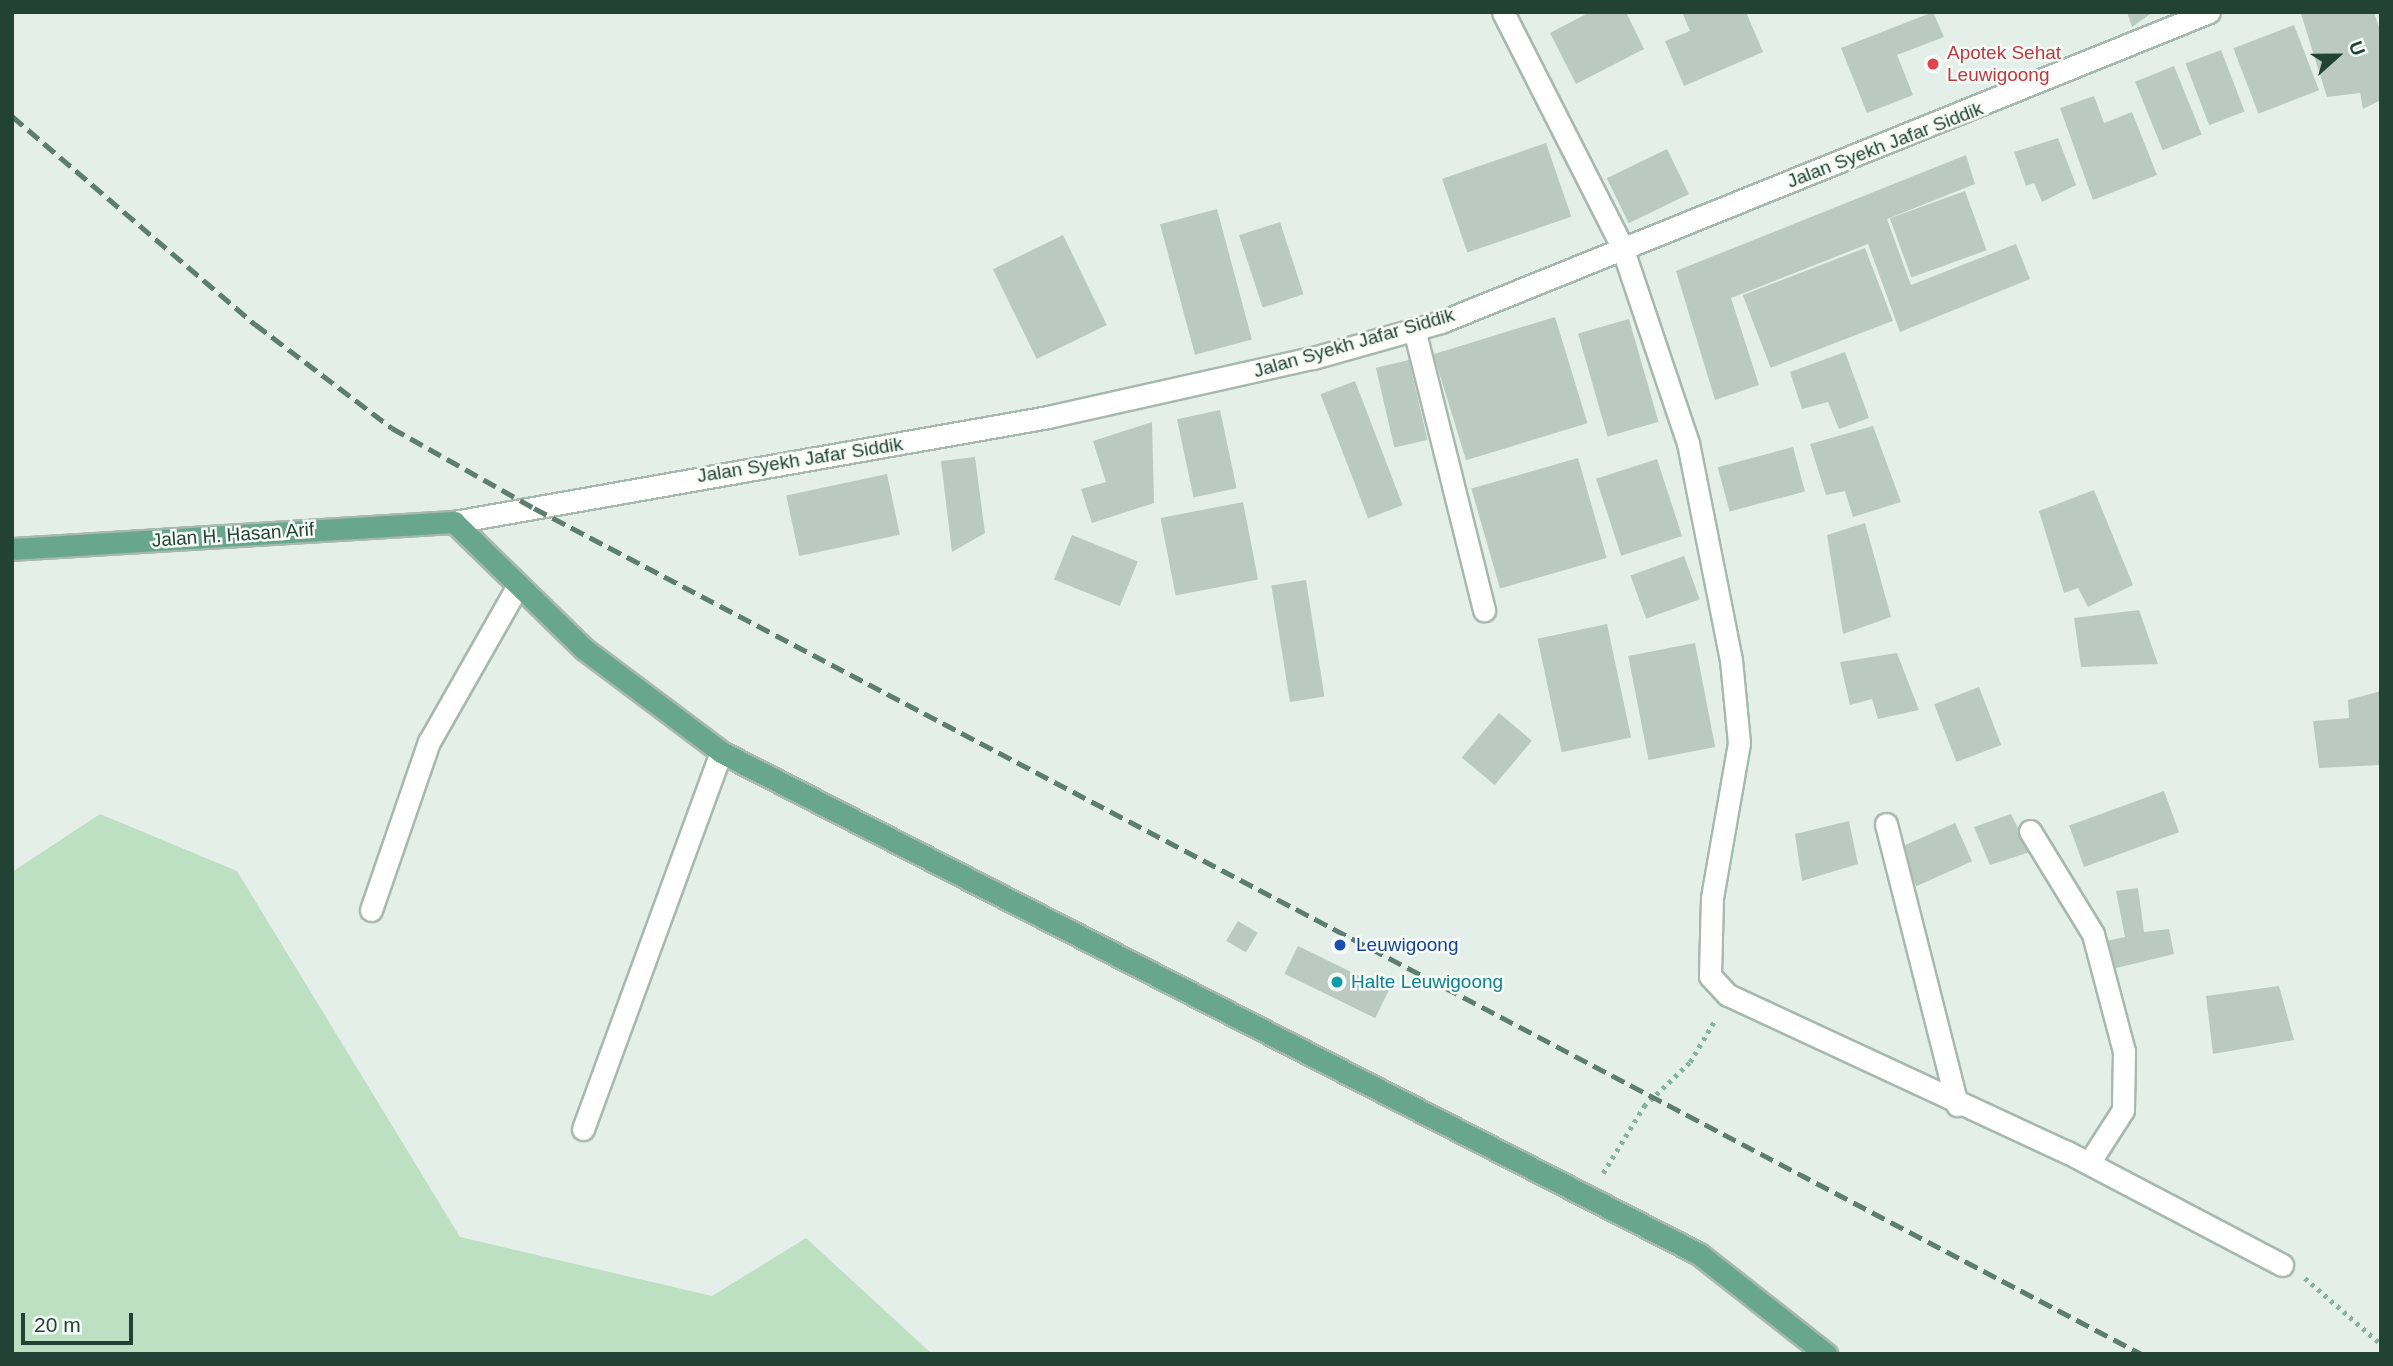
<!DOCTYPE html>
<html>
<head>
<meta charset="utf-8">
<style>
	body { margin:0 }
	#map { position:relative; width:2393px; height:1366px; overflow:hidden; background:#e5efe9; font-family:Helvetica,sans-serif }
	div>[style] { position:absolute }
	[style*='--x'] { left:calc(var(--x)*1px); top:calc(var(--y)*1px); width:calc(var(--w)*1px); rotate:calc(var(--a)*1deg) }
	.green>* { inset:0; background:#bde0c3 }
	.building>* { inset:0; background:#bacac2; transform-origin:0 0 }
	.path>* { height:4.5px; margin-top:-2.25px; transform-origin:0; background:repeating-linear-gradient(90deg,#84b39f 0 3.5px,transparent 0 8.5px) }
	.roads { filter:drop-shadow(2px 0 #a7b8b0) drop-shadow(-2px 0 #a7b8b0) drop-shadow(0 2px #a7b8b0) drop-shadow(0 -2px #a7b8b0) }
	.street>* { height:21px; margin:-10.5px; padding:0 10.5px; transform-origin:10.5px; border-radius:10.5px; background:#fff }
	.secondary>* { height:21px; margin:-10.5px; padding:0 10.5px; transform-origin:10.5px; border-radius:10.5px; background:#fff }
	.primary>* { height:21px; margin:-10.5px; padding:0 10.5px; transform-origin:10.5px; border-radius:10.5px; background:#68a68f }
	.rail>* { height:5px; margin-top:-2.5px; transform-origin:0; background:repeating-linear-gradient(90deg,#5e7d71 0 14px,transparent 0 21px) }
	.dots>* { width:19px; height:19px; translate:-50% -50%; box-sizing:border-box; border:4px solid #f6fbf8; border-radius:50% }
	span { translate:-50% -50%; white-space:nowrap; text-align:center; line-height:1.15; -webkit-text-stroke:5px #f6fbf8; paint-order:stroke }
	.health-label { font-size:19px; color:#be3a42 }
	.left { translate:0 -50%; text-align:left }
	.street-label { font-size:19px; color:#234236 }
	.transit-label { font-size:19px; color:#164399 }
	.culture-label { font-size:19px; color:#0d838f }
	.frame { position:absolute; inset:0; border:14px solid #234236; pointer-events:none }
	.north { position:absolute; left:2302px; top:21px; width:70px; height:70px; -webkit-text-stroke:5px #f6fbf8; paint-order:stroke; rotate:69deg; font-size:19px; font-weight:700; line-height:28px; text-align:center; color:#234236 }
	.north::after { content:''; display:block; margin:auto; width:24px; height:32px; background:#234236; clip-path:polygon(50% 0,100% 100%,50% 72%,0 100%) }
	.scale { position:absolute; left:21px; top:1313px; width:112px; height:32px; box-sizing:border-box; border:4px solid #234236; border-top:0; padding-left:9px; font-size:21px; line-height:24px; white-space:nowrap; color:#234236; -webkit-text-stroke:5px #f6fbf8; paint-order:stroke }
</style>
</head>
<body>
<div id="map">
	<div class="green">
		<div style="clip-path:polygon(100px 814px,237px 871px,460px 1237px,712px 1296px,806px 1238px,932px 1354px,12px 1354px,12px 872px)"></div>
	</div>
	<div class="building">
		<div style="clip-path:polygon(1590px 12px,1626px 12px,1644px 49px,1576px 84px,1550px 33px)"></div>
		<div style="clip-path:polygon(1682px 12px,1746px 12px,1763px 52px,1684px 86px,1665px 41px,1690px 31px)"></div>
		<div style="clip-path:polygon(1933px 12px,1944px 37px,1897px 55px,1913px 95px,1867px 113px,1841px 48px)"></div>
		<div style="clip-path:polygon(2127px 12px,2153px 12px,2132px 27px)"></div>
		<div style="clip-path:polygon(2374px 12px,2381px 33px,2381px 100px,2363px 109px,2360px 93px,2327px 97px,2301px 14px)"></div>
		<div style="left:2294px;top:25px;width:70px;height:65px;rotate:69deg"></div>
		<div style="left:2221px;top:50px;width:66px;height:38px;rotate:69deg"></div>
		<div style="left:2174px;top:66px;width:74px;height:42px;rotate:68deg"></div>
		<div style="clip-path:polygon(2094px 96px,2104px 123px,2132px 112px,2157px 175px,2093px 200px,2060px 108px)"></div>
		<div style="clip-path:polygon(2058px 138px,2076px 185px,2042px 202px,2034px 183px,2026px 186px,2014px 152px)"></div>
		<div style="left:1546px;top:143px;width:78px;height:110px;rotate:71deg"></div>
		<div style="left:1667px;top:149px;width:50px;height:67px;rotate:64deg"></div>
		<div style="clip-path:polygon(1966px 155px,1975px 184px,1887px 219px,1911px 285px,2016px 244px,2030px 279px,1900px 332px,1868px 244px,1731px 298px,1759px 385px,1715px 400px,1676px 271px)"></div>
		<div style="left:1965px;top:191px;width:63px;height:80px;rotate:70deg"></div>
		<div style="left:1217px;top:209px;width:135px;height:59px;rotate:75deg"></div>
		<div style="left:1280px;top:222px;width:76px;height:43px;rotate:72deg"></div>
		<div style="left:1063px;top:235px;width:100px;height:78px;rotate:64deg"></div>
		<div style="left:1865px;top:248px;width:78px;height:131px;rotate:69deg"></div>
		<div style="left:1555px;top:317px;width:111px;height:127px;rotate:73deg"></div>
		<div style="left:1629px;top:319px;width:107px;height:53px;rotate:74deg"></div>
		<div style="clip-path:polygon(1845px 352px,1869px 418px,1839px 429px,1828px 402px,1802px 409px,1790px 372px)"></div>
		<div style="left:1409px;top:360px;width:82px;height:34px;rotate:77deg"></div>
		<div style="left:1355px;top:381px;width:133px;height:37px;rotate:69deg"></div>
		<div style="left:1220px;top:410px;width:80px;height:44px;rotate:78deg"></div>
		<div style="clip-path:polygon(1152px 422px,1154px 503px,1092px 523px,1081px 489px,1106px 482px,1093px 441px)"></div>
		<div style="clip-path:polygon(1873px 426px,1901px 502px,1853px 517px,1845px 491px,1826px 495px,1810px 444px)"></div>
		<div style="left:1793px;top:447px;width:46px;height:78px;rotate:75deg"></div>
		<div style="clip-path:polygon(975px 457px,985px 533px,952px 552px,941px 461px)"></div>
		<div style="left:1578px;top:458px;width:104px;height:111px;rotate:74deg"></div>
		<div style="left:1657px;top:459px;width:81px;height:64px;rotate:72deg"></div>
		<div style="left:887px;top:474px;width:62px;height:103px;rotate:78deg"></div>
		<div style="clip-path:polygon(2094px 490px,2133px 585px,2088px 607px,2078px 588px,2064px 593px,2039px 511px)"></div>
		<div style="left:1243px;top:502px;width:79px;height:84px;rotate:79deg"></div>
		<div style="clip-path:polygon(1865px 523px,1891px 617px,1843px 634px,1827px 535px)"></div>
		<div style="left:1072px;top:535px;width:71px;height:48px;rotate:22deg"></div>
		<div style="left:1684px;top:556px;width:46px;height:57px;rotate:70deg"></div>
		<div style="left:1306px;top:580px;width:118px;height:35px;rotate:81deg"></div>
		<div style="clip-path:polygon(2139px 610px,2158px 664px,2081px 667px,2074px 618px)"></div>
		<div style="left:1607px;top:624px;width:116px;height:71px;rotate:78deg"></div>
		<div style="left:1695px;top:643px;width:106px;height:68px;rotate:79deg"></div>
		<div style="clip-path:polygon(1897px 653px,1919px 710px,1878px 719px,1872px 699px,1850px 705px,1840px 662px)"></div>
		<div style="left:1979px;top:687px;width:62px;height:48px;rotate:69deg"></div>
		<div style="clip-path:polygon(2381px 691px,2381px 765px,2319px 768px,2313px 721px,2349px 718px,2348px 700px)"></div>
		<div style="left:1499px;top:713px;width:43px;height:58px;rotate:40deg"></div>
		<div style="left:2164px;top:791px;width:44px;height:101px;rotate:70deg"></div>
		<div style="clip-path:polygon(2011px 814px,2030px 852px,1990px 865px,1974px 827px)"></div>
		<div style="clip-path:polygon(1849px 821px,1858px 864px,1802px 881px,1795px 834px)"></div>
		<div style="left:1955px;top:823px;width:42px;height:61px;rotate:66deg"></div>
		<div style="clip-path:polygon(2138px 888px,2144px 932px,2169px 929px,2174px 954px,2112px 969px,2106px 941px,2125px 937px,2116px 891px)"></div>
		<div style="left:1238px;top:921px;width:23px;height:23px;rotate:31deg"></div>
		<div style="left:1298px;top:946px;width:101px;height:31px;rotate:26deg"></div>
		<div style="clip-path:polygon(2279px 986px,2294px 1040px,2213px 1054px,2206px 996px)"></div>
	</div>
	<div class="path">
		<div style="--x:1603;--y:1173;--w:79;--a:-58.5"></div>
		<div style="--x:1644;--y:1106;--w:64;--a:-43.7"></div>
		<div style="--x:1690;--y:1062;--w:49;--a:-59.2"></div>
		<div style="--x:2305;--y:1278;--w:101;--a:41"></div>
	</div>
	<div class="roads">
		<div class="street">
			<div style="--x:1622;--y:247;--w:207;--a:71.4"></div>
			<div style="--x:1688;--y:443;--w:221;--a:78.8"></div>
			<div style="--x:1731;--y:660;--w:83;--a:84.5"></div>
			<div style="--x:1739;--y:743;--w:157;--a:99.9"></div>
			<div style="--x:1712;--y:898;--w:78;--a:91.5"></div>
			<div style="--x:1710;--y:976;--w:26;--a:47"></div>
			<div style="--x:1728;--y:995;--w:374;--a:24.9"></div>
			<div style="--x:2067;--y:1152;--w:243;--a:27.7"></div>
			<div style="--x:1414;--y:329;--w:290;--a:76"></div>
			<div style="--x:1886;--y:824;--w:290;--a:75.8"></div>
			<div style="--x:2030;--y:831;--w:121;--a:58.5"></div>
			<div style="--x:2093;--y:934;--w:121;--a:75.2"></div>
			<div style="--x:2124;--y:1051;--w:59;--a:91"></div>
			<div style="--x:2123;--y:1110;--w:63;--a:122.7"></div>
			<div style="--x:371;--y:910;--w:178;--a:-71"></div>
			<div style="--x:429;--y:742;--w:178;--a:-60.4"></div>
			<div style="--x:583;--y:1129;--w:401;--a:-69.9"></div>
		</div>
		<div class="secondary">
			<div style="--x:1503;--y:12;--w:263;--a:63.1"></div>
			<div style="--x:454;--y:522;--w:603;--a:-10.02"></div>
			<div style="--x:1048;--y:417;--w:271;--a:-12.6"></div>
			<div style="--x:1313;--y:358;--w:133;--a:-15.7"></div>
			<div style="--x:1441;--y:322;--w:828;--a:-21.98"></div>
		</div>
		<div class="primary">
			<div style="--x:12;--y:549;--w:443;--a:-3.5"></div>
			<div style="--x:454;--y:522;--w:182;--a:44.3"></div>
			<div style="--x:584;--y:649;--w:171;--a:36.9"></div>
			<div style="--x:721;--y:752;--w:1099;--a:27.17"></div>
			<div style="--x:1699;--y:1254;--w:162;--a:38.2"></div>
		</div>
	</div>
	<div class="rail">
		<div style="--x:12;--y:116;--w:320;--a:40.6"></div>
		<div style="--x:255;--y:324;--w:172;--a:37.2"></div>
		<div style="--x:392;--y:428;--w:163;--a:29.4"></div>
		<div style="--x:534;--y:508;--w:1816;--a:27.76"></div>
	</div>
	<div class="dots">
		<div style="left:1933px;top:64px;background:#e0444e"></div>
		<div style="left:1340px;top:945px;background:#1a4fb4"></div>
		<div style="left:1337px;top:982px;background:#0f9aa8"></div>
	</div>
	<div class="health-label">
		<span class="left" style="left:1947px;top:64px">Apotek Sehat<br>Leuwigoong</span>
	</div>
	<div class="street-label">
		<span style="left:1885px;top:145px;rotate:-21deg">Jalan Syekh Jafar Siddik</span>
		<span style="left:1354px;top:343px;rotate:-16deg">Jalan Syekh Jafar Siddik</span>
		<span style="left:800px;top:460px;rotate:-9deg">Jalan Syekh Jafar Siddik</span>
		<span style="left:233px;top:535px;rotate:-4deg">Jalan H. Hasan Arif</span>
	</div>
	<div class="transit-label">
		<span class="left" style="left:1356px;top:945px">Leuwigoong</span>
	</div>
	<div class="culture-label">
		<span class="left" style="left:1351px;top:982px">Halte Leuwigoong</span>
	</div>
	<div class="frame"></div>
	<div class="north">U</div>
	<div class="scale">20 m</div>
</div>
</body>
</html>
